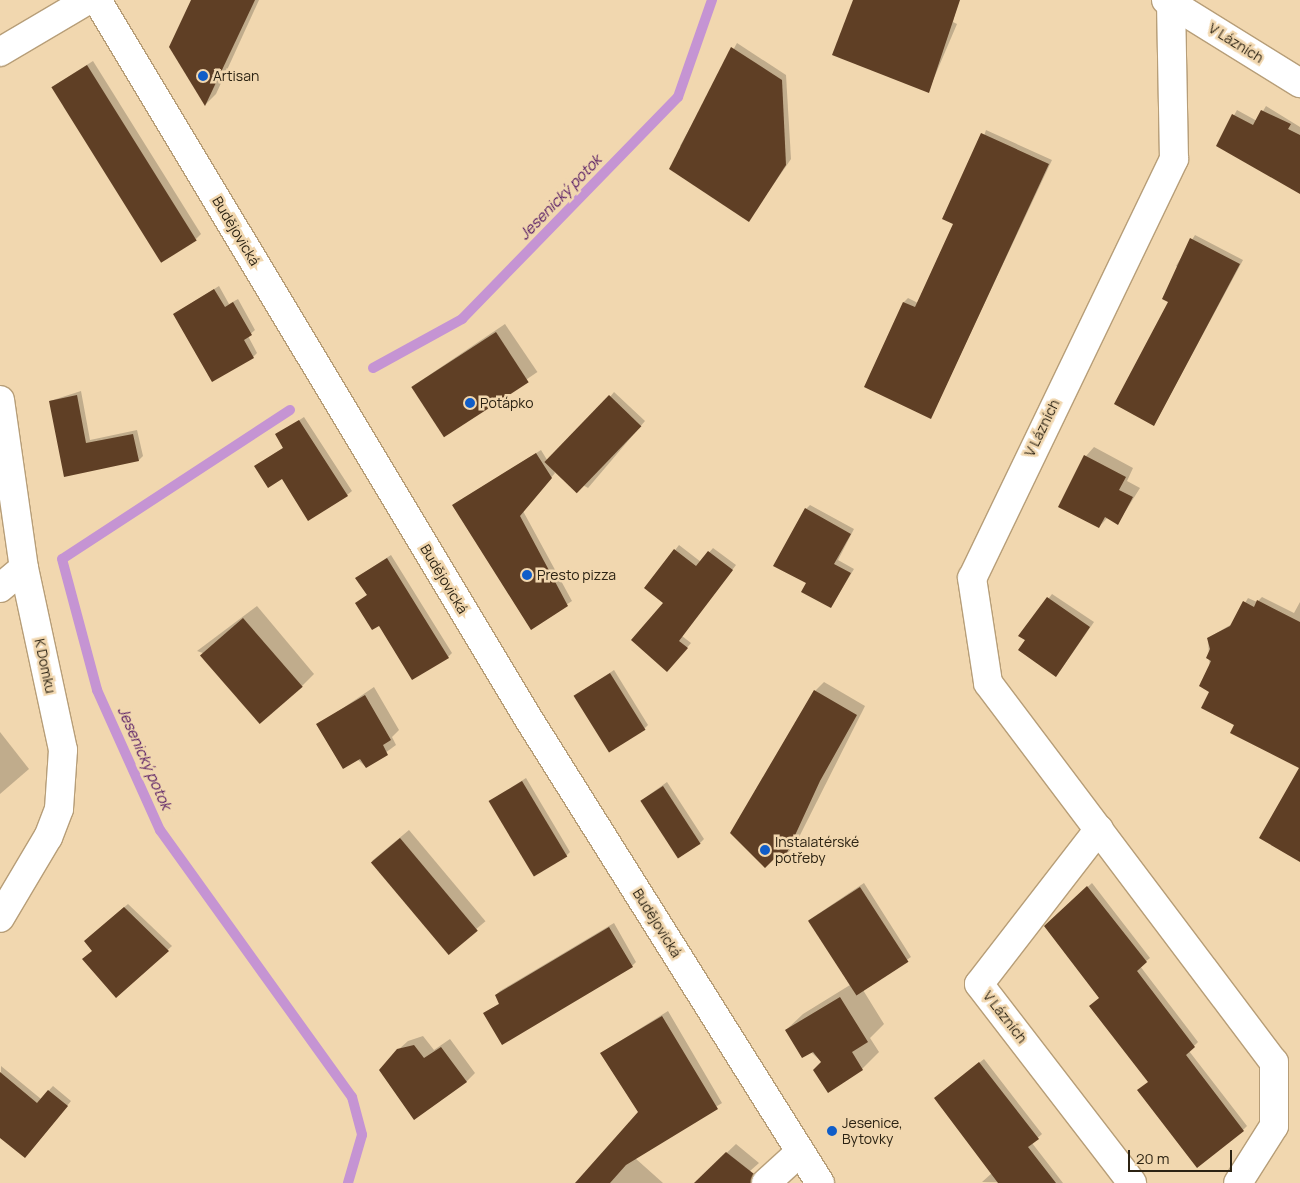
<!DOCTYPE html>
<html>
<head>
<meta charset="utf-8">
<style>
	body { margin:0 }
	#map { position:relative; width:1300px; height:1183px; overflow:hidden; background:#f1d7af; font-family:Manrope,sans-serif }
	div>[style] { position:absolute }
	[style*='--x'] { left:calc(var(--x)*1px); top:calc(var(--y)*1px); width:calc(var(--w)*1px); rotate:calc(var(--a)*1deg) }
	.shadow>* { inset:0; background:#0003; transform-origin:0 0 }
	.stream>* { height:10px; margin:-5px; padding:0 5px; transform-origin:5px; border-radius:5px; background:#c594d3 }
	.building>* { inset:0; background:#5f3f25; transform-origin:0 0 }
	.roads { filter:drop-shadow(1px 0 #b79e78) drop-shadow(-1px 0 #b79e78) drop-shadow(0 1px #b79e78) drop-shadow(0 -1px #b79e78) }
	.minor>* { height:28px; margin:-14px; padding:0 14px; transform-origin:14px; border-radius:14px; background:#fff }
	.major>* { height:28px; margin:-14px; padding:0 14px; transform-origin:14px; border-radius:14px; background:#fff }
	.dots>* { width:14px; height:14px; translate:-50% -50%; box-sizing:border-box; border:2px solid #f1d7af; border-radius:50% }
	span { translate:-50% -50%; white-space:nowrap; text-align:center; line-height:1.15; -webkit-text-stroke:5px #f1d7af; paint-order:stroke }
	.street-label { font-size:14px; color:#2c2313 }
	.poi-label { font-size:14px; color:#2c2313 }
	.left { translate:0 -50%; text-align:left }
	.water-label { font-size:15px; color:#531662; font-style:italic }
	.scale { position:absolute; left:1128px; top:1150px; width:104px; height:22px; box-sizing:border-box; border:2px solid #2c2313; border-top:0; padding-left:6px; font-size:15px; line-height:18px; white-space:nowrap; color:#2c2313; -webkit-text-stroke:4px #f1d7af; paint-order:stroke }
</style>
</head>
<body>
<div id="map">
	<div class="shadow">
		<div style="clip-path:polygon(194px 0,259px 0,216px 94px,206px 104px)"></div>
		<div style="clip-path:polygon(855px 0,958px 0,953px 22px,957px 24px,928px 92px)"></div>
		<div style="clip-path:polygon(737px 43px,786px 75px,791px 159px,749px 220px,680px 146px)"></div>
		<div style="clip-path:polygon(93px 61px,201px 234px,196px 239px,52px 87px)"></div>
		<div style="clip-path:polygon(1266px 106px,1300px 127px,1300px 184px,1217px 146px,1237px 110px,1257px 121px)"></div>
		<div style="clip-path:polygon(986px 130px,1052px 160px,931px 417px,865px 387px,904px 302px,908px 298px,918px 303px,955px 223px)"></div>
		<div style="clip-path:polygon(1195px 235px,1243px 260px,1154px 425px,1170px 302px,1180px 268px,1176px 266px)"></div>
		<div style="clip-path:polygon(219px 286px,229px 304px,238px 299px,255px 330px,248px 336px,257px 353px,253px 357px,174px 314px)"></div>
		<div style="left:505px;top:324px;width:58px;height:111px;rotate:56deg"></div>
		<div style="clip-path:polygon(81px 391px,90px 440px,137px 430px,143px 456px,139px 460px,65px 475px,50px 401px)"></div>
		<div style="clip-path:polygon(614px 392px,645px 421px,588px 488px,553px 468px)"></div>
		<div style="clip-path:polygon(304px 417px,352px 491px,347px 495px,256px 466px,284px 447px,277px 435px)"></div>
		<div style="clip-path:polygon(1094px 447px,1133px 468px,1127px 481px,1140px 488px,1118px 523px,1108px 517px,1099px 527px,1086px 456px)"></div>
		<div style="clip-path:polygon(541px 450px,555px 473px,523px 511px,572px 601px,531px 628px,453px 505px)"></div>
		<div style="clip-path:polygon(810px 505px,854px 529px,838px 560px,854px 569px,831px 607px,806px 509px)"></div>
		<div style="clip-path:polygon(679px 545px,701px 562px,713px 548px,736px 565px,682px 636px,691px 643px,671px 666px,665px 603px,646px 588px)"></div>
		<div style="clip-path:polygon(391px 555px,452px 653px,448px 657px,379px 624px,357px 603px,368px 594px,356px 578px)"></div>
		<div style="clip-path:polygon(1052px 594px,1094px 622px,1060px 671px,1020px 636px)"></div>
		<div style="clip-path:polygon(1262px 597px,1294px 613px,1300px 602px,1300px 765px,1236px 724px,1211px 691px,1208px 638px,1232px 624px,1248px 598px,1257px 602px)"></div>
		<div style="clip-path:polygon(257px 606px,314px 674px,301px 687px,197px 651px)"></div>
		<div style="clip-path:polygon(614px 670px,648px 725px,644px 729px,575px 696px)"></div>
		<div style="clip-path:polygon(824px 682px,865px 706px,794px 847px,785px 855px,815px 691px)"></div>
		<div style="clip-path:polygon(374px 687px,399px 730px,392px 737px,396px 745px,366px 767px,318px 725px)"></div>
		<div style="clip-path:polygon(0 732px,29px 769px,0 794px)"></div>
		<div style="clip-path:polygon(526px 778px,570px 852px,566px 856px,490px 801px)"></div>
		<div style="clip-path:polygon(667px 782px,704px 839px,700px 843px,642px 800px)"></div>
		<div style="left:409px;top:830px;width:119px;height:48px;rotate:50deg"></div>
		<div style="clip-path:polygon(864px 883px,911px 957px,863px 990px,884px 1024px,870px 1038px,879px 1052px,862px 1069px,822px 1062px,786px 1030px,803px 1014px,850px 985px,809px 920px)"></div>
		<div style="clip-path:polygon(1092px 883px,1150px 958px,1140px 966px,1198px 1042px,1189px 1051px,1247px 1126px,1243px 1130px,1149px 1081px,1101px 997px,1045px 926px)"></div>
		<div style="clip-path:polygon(128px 904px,172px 946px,116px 996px,89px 937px)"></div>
		<div style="clip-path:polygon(614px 923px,636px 962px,632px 966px,484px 1013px,500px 1003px,496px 995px,500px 991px)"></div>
		<div style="clip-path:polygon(668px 1011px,722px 1103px,635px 1158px,663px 1183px,580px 1183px,639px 1113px,601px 1053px)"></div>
		<div style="clip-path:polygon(423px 1036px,434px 1050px,450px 1039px,475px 1073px,466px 1082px,398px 1050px,408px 1041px)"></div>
		<div style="clip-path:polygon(984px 1059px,1042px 1134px,1032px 1143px,1063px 1183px,982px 1182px,992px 1173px,935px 1098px)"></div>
		<div style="clip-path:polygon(1px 1066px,41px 1099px,53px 1086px,71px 1101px,29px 1153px,0 1136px)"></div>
		<div style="clip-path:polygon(736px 1144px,759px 1163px,750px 1171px,737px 1183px,695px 1183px)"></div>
	</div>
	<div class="stream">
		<div style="--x:373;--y:368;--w:102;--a:-28.8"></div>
		<div style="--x:462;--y:319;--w:310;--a:-45.8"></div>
		<div style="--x:678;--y:97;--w:103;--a:-70.7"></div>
		<div style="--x:290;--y:410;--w:272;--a:146.8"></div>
		<div style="--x:62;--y:559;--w:136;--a:75"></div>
		<div style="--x:97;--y:690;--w:154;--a:65.8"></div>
		<div style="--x:160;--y:830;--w:329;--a:54.3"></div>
		<div style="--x:352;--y:1097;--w:39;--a:75"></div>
		<div style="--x:362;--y:1135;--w:50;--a:106.3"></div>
	</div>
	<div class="building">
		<div style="clip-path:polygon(191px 0,255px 0,205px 106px,169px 47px)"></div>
		<div style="clip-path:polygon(853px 0,960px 0,929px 93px,832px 55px)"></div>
		<div style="clip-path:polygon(731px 47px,782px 80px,786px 165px,749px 222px,669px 169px)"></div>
		<div style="left:87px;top:65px;width:207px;height:42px;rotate:58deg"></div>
		<div style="clip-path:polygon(1261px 110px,1291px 124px,1288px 129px,1300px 135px,1300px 194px,1216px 146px,1232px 114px,1253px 125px)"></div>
		<div style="clip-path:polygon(981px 133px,1049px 164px,931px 419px,864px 387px,903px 302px,915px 307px,953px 224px,942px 219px)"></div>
		<div style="clip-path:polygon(1190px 238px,1240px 264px,1154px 426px,1114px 404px,1168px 302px,1162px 299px)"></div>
		<div style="clip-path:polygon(214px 289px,225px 307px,233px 302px,252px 335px,244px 340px,254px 358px,212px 382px,173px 314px)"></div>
		<div style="left:496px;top:332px;width:60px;height:101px;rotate:57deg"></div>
		<div style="clip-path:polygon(77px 395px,86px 443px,133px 434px,139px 461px,64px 477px,49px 401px)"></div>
		<div style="left:609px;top:395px;width:45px;height:93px;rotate:44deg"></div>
		<div style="clip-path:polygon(299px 420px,348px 496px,308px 521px,282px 479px,268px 488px,254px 466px,283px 448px,275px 434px)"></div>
		<div style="clip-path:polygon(536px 453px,552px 478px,520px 516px,568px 606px,531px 630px,452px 505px)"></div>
		<div style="clip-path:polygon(1084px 455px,1126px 477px,1119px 490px,1133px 497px,1118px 525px,1105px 517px,1099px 528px,1058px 507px)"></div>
		<div style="clip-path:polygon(805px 508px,851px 534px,834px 564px,851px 573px,831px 608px,801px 592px,806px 583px,773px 566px)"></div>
		<div style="clip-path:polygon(674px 549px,696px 566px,708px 551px,733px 570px,679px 641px,688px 648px,667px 672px,631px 640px,663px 603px,644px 588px)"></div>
		<div style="clip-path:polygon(387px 558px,449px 658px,412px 680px,379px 626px,372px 630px,355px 603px,367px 595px,355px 578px)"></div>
		<div style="clip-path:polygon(1047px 597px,1090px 627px,1056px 677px,1018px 650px,1025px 640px,1018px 636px)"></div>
		<div style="clip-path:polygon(1257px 600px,1300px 622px,1300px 862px,1259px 838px,1299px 768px,1230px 733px,1234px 725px,1201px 708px,1209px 692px,1199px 686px,1211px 661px,1206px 658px,1210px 649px,1207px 638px,1230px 626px,1243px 601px,1254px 607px)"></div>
		<div style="left:243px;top:618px;width:91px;height:57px;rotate:49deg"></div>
		<div style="left:610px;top:673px;width:67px;height:43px;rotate:58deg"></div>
		<div style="clip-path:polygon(814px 690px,857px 715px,820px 781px,785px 857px,779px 854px,765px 868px,730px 833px)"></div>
		<div style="clip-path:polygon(365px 695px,391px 740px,383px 745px,388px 755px,366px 768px,360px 759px,343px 769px,316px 724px)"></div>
		<div style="left:522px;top:781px;width:88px;height:39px;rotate:59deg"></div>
		<div style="left:663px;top:786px;width:69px;height:27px;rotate:57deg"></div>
		<div style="left:400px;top:838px;width:121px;height:38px;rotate:50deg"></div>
		<div style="clip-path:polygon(1087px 886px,1147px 962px,1137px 971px,1195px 1047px,1186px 1055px,1244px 1131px,1197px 1168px,1137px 1090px,1148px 1082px,1089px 1006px,1099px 998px,1044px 926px)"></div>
		<div style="left:860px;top:887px;width:89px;height:62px;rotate:57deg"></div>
		<div style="clip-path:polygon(124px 907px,169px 951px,116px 998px,82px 959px,92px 951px,84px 941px)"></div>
		<div style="clip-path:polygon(609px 927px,633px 967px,502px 1045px,483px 1013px,499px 1004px,495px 995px)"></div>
		<div style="clip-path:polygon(840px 997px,868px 1042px,852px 1052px,863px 1070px,828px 1093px,813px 1070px,821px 1062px,813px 1052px,802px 1058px,785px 1030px)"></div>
		<div style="clip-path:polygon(662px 1016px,718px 1109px,626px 1165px,610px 1183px,575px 1183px,638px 1112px,600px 1053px)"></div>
		<div style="clip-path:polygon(414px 1045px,424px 1058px,441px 1047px,467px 1082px,414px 1120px,379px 1070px,397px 1049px)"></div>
		<div style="clip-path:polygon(979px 1062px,1039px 1139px,1028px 1147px,1056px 1183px,998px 1183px,934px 1098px)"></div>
		<div style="clip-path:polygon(0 1072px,37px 1103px,48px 1090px,68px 1106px,25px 1158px,0 1138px)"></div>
		<div style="clip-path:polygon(726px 1152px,754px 1174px,751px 1183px,694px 1183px)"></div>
	</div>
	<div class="roads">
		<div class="minor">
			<div style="--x:1166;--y:0;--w:158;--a:31.8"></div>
			<div style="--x:1171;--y:3;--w:156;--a:88.9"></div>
			<div style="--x:1174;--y:159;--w:465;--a:115.7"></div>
			<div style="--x:972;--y:578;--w:106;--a:81.3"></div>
			<div style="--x:988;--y:683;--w:475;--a:53"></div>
			<div style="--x:1274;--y:1062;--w:64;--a:90"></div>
			<div style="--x:1274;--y:1126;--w:67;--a:122.3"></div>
			<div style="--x:0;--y:52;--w:102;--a:-30.6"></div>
			<div style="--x:0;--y:400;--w:170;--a:81.9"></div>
			<div style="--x:24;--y:568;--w:186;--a:77.9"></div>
			<div style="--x:63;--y:750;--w:59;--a:93.9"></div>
			<div style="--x:59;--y:809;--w:30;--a:111"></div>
			<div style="--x:48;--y:837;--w:94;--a:120.7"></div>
			<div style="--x:0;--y:588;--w:31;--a:-40"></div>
			<div style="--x:1099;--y:829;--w:196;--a:127.7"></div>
			<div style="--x:979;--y:984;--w:251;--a:52.4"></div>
			<div style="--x:766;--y:1183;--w:46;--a:-42.4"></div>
		</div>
		<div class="major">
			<div style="--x:97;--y:0;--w:837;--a:59.02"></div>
			<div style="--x:528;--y:718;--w:549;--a:57.87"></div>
		</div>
	</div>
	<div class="dots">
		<div style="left:203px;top:76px;background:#105dc8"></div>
		<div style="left:470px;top:403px;background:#105dc8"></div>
		<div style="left:527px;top:575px;background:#105dc8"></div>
		<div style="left:765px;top:850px;background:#105dc8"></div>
		<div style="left:832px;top:1131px;background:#105dc8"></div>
	</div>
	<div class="street-label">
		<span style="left:1236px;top:43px;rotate:32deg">V Lázních</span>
		<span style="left:236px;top:231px;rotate:59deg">Budějovická</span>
		<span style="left:1042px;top:428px;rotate:-64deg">V Lázních</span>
		<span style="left:444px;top:579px;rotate:59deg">Budějovická</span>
		<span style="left:45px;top:666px;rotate:78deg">K Domku</span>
		<span style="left:657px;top:923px;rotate:58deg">Budějovická</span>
		<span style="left:1005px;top:1017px;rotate:52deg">V Lázních</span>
	</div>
	<div class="poi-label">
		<span class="left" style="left:213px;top:76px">Artisan</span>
		<span class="left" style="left:480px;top:403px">Potápko</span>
		<span class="left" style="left:537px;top:575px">Presto pizza</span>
		<span class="left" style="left:775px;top:850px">Instalatérské<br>potřeby</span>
		<span class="left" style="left:842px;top:1131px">Jesenice,<br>Bytovky</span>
	</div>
	<div class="water-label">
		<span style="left:560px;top:197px;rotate:-46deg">Jesenický potok</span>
		<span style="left:145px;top:758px;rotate:66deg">Jesenický potok</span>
	</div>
	<div class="scale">20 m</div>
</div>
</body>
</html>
